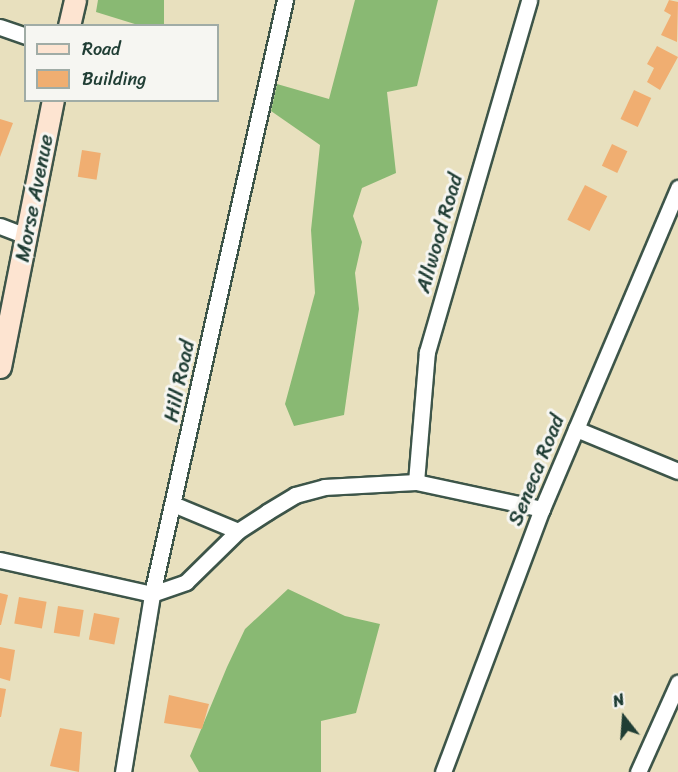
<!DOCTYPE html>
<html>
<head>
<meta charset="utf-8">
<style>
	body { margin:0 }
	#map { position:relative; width:678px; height:772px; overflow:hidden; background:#e8e0be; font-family:Sriracha,sans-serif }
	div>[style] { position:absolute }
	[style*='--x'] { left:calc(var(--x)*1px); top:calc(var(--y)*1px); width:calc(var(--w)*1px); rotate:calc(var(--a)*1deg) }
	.forest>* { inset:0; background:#89b973 }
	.building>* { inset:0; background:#f0ae71; transform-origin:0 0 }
	.roads { filter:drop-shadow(2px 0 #3d5549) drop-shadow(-2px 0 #3d5549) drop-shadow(0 2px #3d5549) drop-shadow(0 -2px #3d5549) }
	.street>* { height:15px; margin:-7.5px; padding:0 7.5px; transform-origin:7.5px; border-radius:7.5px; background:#fff }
	.secondary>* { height:21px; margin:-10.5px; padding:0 10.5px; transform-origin:10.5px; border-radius:10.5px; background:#fde4d1 }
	span { translate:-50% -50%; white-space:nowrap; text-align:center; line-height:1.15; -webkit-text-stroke:6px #f6f6f2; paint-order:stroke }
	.street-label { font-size:21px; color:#1f3d34 }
	.legend { position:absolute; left:24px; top:24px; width:195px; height:78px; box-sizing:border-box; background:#f6f6f2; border:2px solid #a0aca6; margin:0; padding:8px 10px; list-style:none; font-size:18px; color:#1f3d34 }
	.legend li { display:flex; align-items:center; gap:12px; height:30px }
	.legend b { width:30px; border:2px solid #a0aca6 }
	.north { position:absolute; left:594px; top:688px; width:60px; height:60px; -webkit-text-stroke:4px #f6f6f2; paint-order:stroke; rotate:343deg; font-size:16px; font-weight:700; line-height:24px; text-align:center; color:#1f3d34 }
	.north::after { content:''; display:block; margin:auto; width:21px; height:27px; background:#1f3d34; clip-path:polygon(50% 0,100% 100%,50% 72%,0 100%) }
</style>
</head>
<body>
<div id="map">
	<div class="forest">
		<div style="clip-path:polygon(98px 0,164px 0,164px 25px,138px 25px,96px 12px)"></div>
		<div style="clip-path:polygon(355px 0,438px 0,417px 86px,387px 92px,396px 173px,362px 188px,353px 216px,362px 242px,355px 273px,359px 309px,344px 415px,294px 426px,285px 404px,315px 293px,311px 230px,320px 145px,271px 111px,277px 84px,329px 99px)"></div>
		<div style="clip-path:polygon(288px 589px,345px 616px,380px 624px,356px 713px,321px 721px,321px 772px,199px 772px,190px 756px,227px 667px,245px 629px)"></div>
	</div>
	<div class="building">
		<div style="clip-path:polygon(669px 0,678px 2px,677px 42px,661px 35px,671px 15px,664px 11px)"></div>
		<div style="clip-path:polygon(657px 46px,678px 57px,660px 90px,647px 82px,654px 68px,647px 64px)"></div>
		<div style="left:634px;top:90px;width:19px;height:32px;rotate:25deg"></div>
		<div style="clip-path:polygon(0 119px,13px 123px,0 157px)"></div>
		<div style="left:612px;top:144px;width:17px;height:24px;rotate:25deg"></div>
		<div style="left:82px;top:150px;width:19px;height:27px;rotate:9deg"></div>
		<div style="left:585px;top:185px;width:25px;height:39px;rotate:27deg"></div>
		<div style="clip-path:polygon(0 593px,8px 595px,1px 625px,0 625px)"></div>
		<div style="left:19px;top:597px;width:28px;height:27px;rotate:10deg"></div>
		<div style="left:58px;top:606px;width:26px;height:27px;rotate:9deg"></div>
		<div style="left:94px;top:613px;width:26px;height:27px;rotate:11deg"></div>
		<div style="clip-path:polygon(0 647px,15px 650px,10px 681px,0 678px)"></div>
		<div style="clip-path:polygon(0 688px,6px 689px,1px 717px,0 717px)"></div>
		<div style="clip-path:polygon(169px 695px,209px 704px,202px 729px,164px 723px)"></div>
		<div style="clip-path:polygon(60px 728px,82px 732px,79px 772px,50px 766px)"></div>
	</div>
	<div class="roads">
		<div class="street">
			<div style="--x:0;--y:27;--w:28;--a:19"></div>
			<div style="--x:0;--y:226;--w:28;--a:21"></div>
			<div style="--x:576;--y:429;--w:110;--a:22.4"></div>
			<div style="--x:416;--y:482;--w:130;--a:-85.2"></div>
			<div style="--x:427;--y:352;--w:366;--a:-73.8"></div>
			<div style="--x:173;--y:504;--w:70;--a:22.6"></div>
			<div style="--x:0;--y:560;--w:156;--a:12.6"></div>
			<div style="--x:152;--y:594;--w:36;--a:-19"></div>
			<div style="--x:186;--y:582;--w:73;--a:-44.4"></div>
			<div style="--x:238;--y:531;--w:35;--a:-33"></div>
			<div style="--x:267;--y:512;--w:33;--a:-31"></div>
			<div style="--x:295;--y:495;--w:30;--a:-15"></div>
			<div style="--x:324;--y:487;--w:92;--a:-3.1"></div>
			<div style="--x:416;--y:482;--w:129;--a:12.1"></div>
			<div style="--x:123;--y:772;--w:180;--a:-80.7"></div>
			<div style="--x:152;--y:594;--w:609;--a:-77.38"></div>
			<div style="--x:443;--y:772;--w:281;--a:-69.4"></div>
			<div style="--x:542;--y:509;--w:349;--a:-67"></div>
			<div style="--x:638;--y:772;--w:98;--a:-65.8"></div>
		</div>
		<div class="secondary">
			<div style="--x:69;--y:26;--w:27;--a:-77"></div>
			<div style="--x:0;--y:367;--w:272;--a:-78.8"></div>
		</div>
	</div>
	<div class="street-label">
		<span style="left:34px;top:198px;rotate:-79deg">Morse Avenue</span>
		<span style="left:439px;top:233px;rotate:-74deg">Allwood Road</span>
		<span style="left:179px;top:381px;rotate:-78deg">Hill Road</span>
		<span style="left:536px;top:470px;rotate:-68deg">Seneca Road</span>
	</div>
	<ul class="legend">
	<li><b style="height:8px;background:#fde4d1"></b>Road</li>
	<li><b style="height:16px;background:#f0ae71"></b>Building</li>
	</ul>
	<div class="north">N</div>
</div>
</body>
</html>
